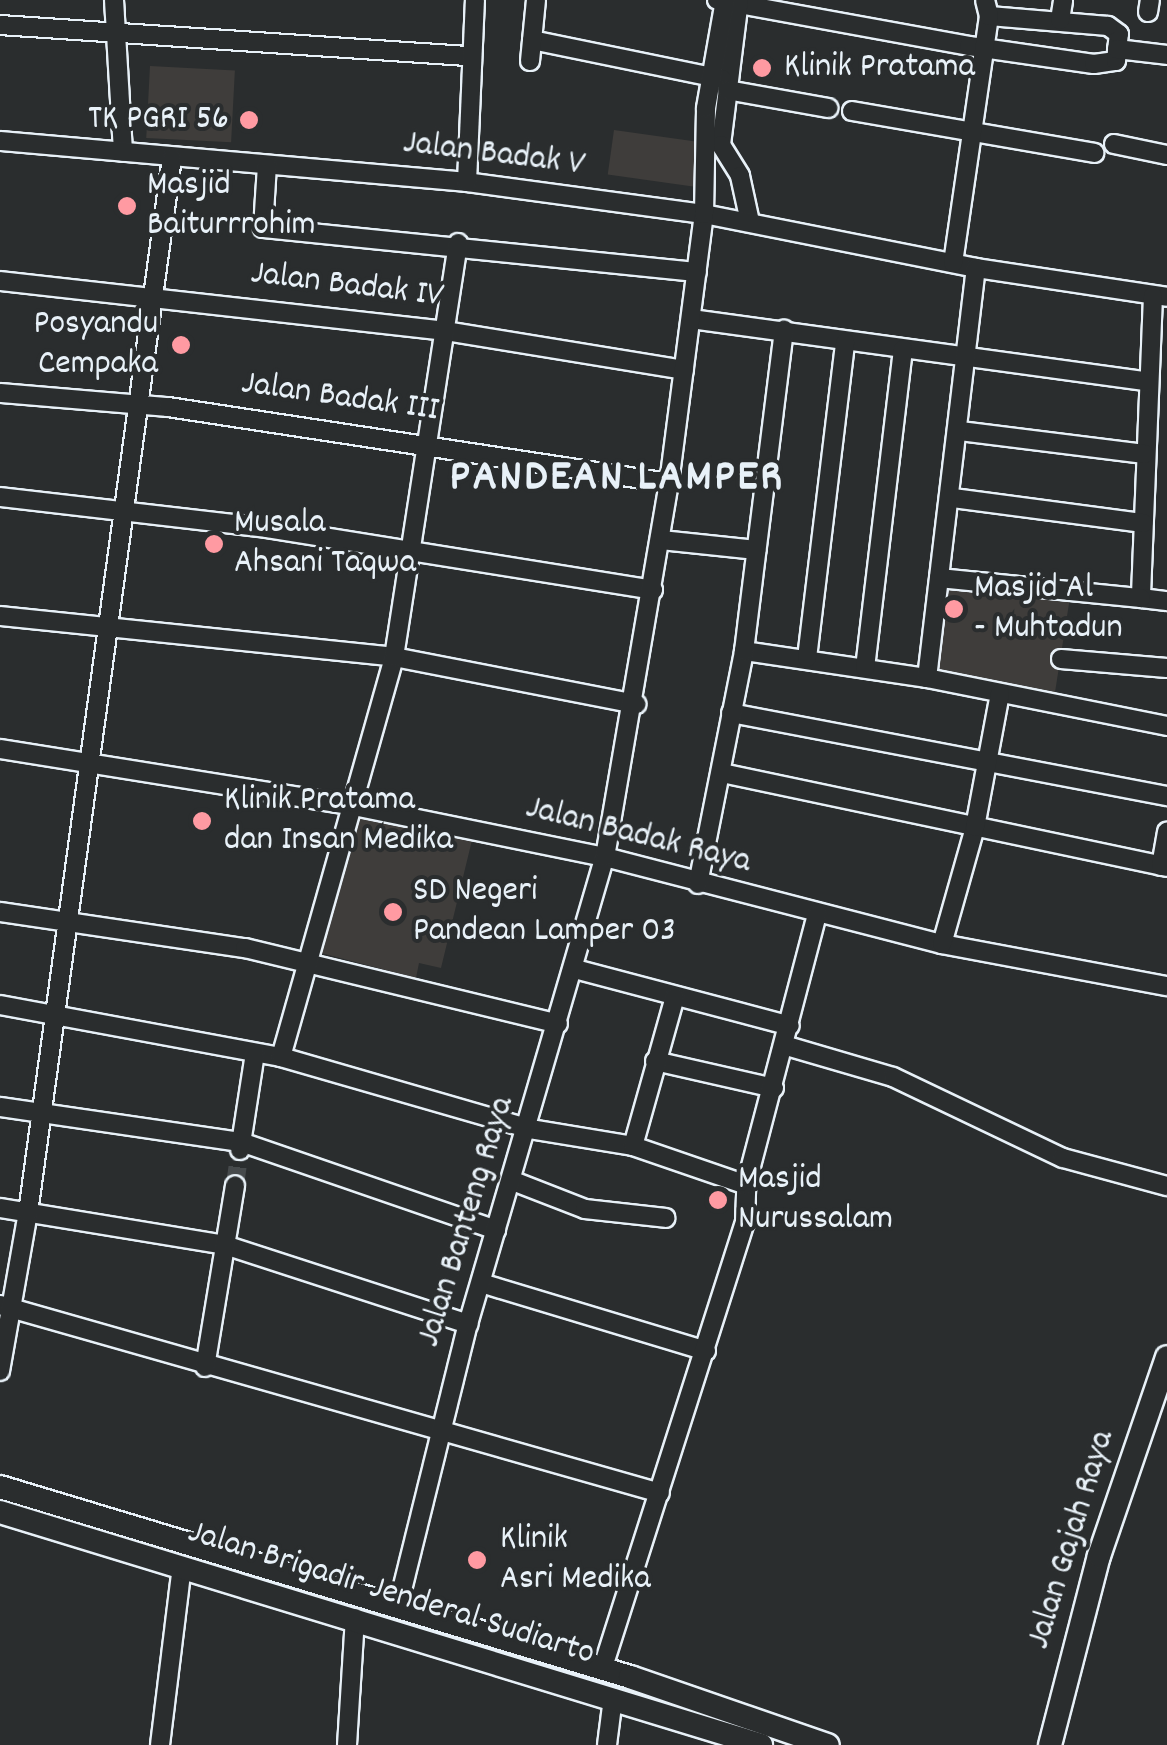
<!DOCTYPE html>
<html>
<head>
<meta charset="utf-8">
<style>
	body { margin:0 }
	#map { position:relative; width:1167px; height:1745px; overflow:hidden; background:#2a2d2e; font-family:Dekko,sans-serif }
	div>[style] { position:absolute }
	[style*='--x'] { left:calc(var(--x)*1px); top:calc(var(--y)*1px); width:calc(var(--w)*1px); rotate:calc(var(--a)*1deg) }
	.built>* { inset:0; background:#3f3d3b; transform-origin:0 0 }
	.minor-tunnel>* { height:18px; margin-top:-9px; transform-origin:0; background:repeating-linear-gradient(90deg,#464a4c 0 18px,transparent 0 27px) }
	.roads { filter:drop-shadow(2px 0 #e8f1f8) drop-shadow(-2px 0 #e8f1f8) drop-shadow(0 2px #e8f1f8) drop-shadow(0 -2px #e8f1f8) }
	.minor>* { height:18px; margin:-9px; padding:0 9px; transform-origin:9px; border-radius:9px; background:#2a2d2e }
	.major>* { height:22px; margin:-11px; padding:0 11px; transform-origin:11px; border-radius:11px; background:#2a2d2e }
	.dots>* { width:28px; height:28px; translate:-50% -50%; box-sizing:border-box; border:5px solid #2a2d2e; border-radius:50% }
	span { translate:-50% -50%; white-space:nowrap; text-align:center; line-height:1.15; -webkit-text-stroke:8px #2a2d2e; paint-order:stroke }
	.poi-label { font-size:35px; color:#e8f1f8 }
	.left { translate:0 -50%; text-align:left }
	.right { translate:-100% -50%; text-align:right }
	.street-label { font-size:35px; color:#e8f1f8 }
	.district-label { font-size:45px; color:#e8f1f8; font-weight:700; letter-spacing:2.5px }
</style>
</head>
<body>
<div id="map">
	<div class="built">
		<div style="left:150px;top:66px;width:85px;height:72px;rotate:3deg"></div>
		<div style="left:614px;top:130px;width:86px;height:45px;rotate:8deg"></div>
		<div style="left:943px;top:581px;width:128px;height:93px;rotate:9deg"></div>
		<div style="clip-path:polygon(358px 811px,473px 836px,441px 968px,419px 963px,416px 978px,321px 953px)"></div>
	</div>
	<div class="minor-tunnel">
		<div style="--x:235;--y:1185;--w:35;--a:-82"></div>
	</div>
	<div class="roads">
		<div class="minor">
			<div style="--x:114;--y:0;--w:152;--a:86.6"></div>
			<div style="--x:717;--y:0;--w:256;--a:10.3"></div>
			<div style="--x:969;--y:46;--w:126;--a:8.2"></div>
			<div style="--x:1094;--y:64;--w:22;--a:-8"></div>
			<div style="--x:1116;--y:61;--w:27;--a:-84"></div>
			<div style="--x:1119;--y:34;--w:14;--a:-144"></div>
			<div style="--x:1108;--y:26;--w:119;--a:-175.2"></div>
			<div style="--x:739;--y:0;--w:146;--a:97.1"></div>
			<div style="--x:721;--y:145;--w:36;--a:58"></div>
			<div style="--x:740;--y:176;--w:47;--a:77.7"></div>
			<div style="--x:1148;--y:12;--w:12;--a:-81"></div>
			<div style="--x:1060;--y:20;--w:20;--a:-81"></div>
			<div style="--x:0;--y:25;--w:473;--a:3.8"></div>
			<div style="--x:532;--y:40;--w:194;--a:11.6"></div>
			<div style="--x:1117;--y:49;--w:50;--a:6.8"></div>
			<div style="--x:530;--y:61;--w:61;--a:-84.4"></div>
			<div style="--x:727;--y:90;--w:103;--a:10.1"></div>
			<div style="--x:852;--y:111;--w:246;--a:9.8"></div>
			<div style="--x:0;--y:141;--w:469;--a:5"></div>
			<div style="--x:467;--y:182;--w:239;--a:7.7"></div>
			<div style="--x:704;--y:214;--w:277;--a:11.2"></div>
			<div style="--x:976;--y:268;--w:193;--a:8.6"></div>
			<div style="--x:1114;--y:144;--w:54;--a:11.7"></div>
			<div style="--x:267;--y:165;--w:63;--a:93.6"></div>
			<div style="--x:263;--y:228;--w:436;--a:5.8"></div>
			<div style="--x:467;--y:182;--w:182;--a:-87.5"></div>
			<div style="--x:953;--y:263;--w:250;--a:-81.7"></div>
			<div style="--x:989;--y:16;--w:16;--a:-104"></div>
			<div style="--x:0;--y:281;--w:449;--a:6.4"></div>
			<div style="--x:446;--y:331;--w:241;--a:9.3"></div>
			<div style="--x:1153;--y:296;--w:302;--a:92.3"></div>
			<div style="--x:1141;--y:598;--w:26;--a:7"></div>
			<div style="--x:691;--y:319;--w:462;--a:7.8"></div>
			<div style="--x:0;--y:393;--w:169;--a:4.8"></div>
			<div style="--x:168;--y:407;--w:507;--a:8.63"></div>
			<div style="--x:960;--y:431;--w:186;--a:7.1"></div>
			<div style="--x:0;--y:497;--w:269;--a:6.6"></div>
			<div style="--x:267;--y:528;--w:391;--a:9.1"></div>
			<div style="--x:953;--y:498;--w:192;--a:7.5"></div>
			<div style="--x:661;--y:540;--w:96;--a:6"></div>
			<div style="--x:939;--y:578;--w:203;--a:5.7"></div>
			<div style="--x:0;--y:616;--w:396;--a:5.9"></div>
			<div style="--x:394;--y:657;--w:247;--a:11"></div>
			<div style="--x:744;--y:651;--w:185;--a:8.4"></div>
			<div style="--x:927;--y:678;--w:245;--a:11.3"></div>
			<div style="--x:807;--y:658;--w:318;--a:-83.1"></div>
			<div style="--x:1061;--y:659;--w:106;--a:4.9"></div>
			<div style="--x:865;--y:668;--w:321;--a:-83.2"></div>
			<div style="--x:927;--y:678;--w:413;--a:-83.2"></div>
			<div style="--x:731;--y:713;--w:444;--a:10.8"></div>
			<div style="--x:0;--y:749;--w:353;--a:9.1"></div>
			<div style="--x:349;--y:805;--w:261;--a:11.5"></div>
			<div style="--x:605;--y:857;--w:348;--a:14.5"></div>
			<div style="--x:942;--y:944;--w:229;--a:10.6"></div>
			<div style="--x:722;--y:773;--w:455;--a:11.9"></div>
			<div style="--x:1161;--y:866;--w:35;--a:-80"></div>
			<div style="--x:698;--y:884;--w:237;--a:-78.8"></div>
			<div style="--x:744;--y:651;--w:324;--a:-82.9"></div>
			<div style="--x:0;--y:912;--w:248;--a:8.4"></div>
			<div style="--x:245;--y:948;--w:322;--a:13.6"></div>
			<div style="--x:942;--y:944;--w:122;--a:-74.2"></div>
			<div style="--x:975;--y:827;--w:136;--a:-79.4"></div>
			<div style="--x:575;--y:969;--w:222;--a:14.8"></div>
			<div style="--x:0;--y:1005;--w:286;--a:10.5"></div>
			<div style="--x:281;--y:1057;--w:259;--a:16.1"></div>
			<div style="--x:530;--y:1129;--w:104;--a:9.4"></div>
			<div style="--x:633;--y:1146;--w:120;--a:19"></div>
			<div style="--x:787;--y:1046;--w:110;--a:16.3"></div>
			<div style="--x:893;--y:1077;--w:188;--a:25.5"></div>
			<div style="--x:1063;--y:1158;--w:108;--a:15.1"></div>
			<div style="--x:281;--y:1057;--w:416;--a:-74.2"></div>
			<div style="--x:394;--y:657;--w:419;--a:-81.2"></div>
			<div style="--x:655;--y:1061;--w:122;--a:12.8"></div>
			<div style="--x:0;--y:1107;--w:244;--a:8.3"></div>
			<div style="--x:241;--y:1142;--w:270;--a:19"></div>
			<div style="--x:633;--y:1146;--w:155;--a:-74.3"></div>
			<div style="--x:240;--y:1150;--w:98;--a:-81.2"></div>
			<div style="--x:513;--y:1181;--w:77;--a:21.3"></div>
			<div style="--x:585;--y:1209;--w:81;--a:6.3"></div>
			<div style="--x:0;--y:1208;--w:228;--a:9.3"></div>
			<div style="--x:225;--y:1245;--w:256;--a:18"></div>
			<div style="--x:481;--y:1283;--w:235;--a:16.8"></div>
			<div style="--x:0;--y:1305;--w:686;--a:15.9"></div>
			<div style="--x:205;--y:1367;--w:184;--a:-80.6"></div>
			<div style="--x:0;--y:1371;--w:160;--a:-80"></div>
			<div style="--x:28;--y:1213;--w:1065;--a:-82.23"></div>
			<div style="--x:398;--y:1606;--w:291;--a:-76.1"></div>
			<div style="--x:468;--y:1324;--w:487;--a:-73.7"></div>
			<div style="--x:605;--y:857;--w:379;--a:-80.3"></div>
			<div style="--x:669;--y:483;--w:271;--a:-82.6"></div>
			<div style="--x:704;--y:214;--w:106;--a:-88.9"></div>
			<div style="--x:706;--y:108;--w:110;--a:-80"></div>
			<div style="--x:602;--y:1670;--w:469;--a:-72.3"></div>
			<div style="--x:745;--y:1223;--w:38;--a:-88"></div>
			<div style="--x:746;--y:1185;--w:279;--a:-75.3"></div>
			<div style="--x:160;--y:1745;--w:179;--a:-83"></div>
			<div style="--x:347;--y:1745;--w:127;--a:-86.4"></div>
			<div style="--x:607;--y:1745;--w:47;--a:-82.7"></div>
		</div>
		<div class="major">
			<div style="--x:0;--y:1487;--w:658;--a:16.78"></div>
			<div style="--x:630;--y:1677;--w:209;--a:19"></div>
			<div style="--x:0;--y:1512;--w:796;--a:17.02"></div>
			<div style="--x:1050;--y:1745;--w:195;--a:-75.5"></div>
			<div style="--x:1099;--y:1556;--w:210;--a:-71.1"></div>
		</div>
	</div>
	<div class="dots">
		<div style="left:762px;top:68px;background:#ff9aa2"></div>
		<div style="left:249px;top:120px;background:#ff9aa2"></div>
		<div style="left:127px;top:206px;background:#ff9aa2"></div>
		<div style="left:181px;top:345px;background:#ff9aa2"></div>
		<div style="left:214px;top:544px;background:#ff9aa2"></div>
		<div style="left:954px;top:609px;background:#ff9aa2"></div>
		<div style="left:202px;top:821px;background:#ff9aa2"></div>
		<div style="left:393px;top:912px;background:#ff9aa2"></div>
		<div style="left:718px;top:1200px;background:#ff9aa2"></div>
		<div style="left:477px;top:1560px;background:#ff9aa2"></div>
	</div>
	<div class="poi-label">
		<span class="left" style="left:784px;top:68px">Klinik Pratama</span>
		<span class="right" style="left:229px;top:120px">TK PGRI 56</span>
		<span class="left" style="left:147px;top:206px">Masjid<br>Baiturrrohim</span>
		<span class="right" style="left:158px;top:345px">Posyandu<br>Cempaka</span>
		<span class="left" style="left:234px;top:544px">Musala<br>Ahsani Taqwa</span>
		<span class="left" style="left:974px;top:609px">Masjid Al<br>- Muhtadun</span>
		<span class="left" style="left:224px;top:821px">Klinik Pratama<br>dan Insan Medika</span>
		<span class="left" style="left:413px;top:912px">SD Negeri<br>Pandean Lamper 03</span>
		<span class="left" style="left:738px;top:1200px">Masjid<br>Nurussalam</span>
		<span class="left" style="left:500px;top:1560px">Klinik<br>Asri Medika</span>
	</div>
	<div class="street-label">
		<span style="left:494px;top:155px;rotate:7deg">Jalan Badak V</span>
		<span style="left:347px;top:286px;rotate:7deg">Jalan Badak IV</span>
		<span style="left:340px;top:398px;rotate:8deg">Jalan Badak III</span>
		<span style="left:638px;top:836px;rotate:14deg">Jalan Badak Raya</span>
		<span style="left:467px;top:1222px;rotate:-73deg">Jalan Banteng Raya</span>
		<span style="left:1072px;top:1540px;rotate:-73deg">Jalan Gajah Raya</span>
		<span style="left:391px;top:1594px;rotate:17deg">Jalan Brigadir Jenderal Sudiarto</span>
	</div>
	<div class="district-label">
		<span style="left:617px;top:480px">PANDEAN LAMPER</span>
	</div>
</div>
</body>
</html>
